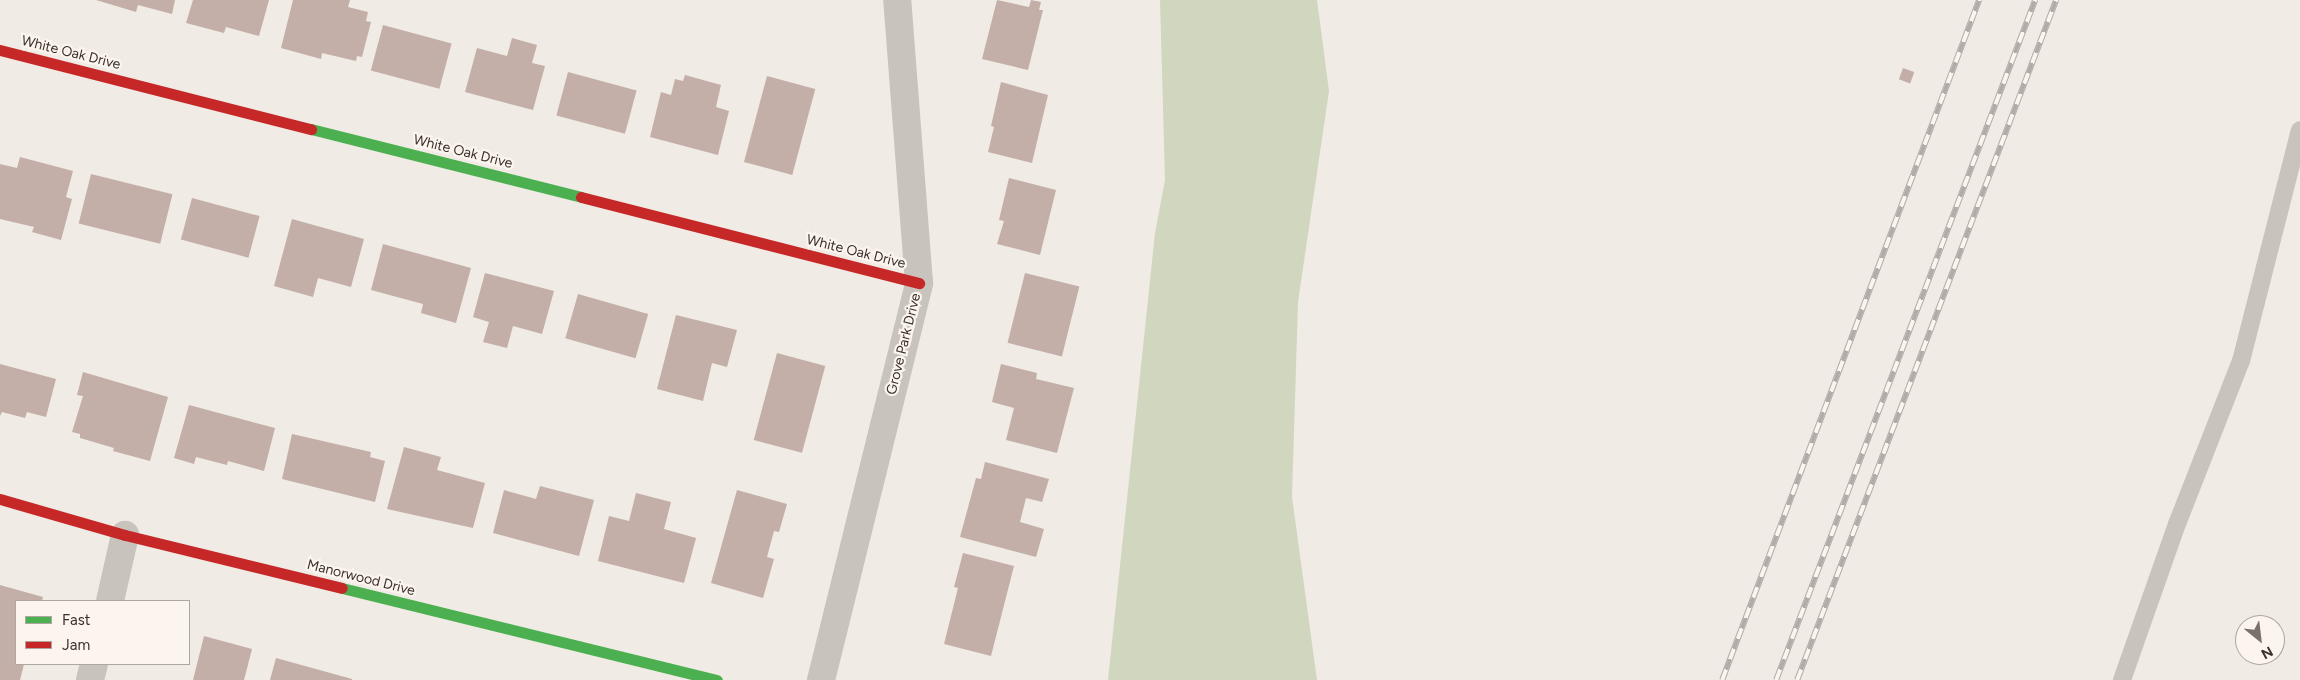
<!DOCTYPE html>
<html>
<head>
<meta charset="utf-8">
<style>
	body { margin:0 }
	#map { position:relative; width:2300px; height:680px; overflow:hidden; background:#f0ebe5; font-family:Figtree,sans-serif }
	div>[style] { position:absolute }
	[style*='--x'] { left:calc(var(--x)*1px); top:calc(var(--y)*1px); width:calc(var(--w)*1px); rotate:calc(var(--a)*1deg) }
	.green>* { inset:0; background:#d1d6bf }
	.building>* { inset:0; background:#c3afa7; transform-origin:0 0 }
	.lane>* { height:18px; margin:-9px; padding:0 9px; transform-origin:9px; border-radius:9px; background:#c9c3be }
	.street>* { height:28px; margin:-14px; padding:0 14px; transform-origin:14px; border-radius:14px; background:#c9c3be }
	.fast>* { height:11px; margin:-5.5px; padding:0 5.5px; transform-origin:5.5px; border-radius:5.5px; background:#4caf50 }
	.jam>* { height:11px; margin:-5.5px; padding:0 5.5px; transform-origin:5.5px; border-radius:5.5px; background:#c62828 }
	.rail>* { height:5.5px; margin-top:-2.75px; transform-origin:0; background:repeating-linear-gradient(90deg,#fbf5ee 0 11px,#b1aca8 0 22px); box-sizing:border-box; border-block:1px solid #b1aca8 }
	span { translate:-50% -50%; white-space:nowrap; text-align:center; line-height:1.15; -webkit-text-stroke:4.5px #fbf5ee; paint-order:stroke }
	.street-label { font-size:14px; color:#3b302b }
	.legend { position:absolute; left:15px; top:600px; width:175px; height:65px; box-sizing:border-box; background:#fbf5ee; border:1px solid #aea6a0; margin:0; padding:6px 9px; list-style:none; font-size:15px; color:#3b302b }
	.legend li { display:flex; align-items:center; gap:10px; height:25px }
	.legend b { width:25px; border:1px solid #aea6a0 }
	.north { position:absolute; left:2235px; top:615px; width:50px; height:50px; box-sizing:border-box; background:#fbf5ee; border:1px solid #aea6a0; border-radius:50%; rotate:151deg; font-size:14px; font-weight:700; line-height:20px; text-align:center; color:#3b302b }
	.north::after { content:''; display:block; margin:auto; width:18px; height:22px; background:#7a716c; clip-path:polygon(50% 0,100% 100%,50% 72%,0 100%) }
</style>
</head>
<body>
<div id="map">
	<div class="green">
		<div style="clip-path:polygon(1160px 0,1317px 0,1329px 91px,1298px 302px,1292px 497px,1317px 680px,1108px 680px,1155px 233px,1165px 180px)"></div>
	</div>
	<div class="building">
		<div style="clip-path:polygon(96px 0,175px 0,172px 14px,138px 5px,136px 12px)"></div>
		<div style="clip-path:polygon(193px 0,269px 0,259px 36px,226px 27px,224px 33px,186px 23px)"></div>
		<div style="clip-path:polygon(293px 0,350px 0,348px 7px,368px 12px,366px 21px,371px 22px,362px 57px,357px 56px,356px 61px,322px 53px,321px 59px,281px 48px)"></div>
		<div style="clip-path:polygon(997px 0,1029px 7px,1031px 0,1041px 2px,1039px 10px,1043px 10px,1028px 70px,982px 59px)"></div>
		<div style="left:383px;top:25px;width:71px;height:47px;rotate:15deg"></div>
		<div style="clip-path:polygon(512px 38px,537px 45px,532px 63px,545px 66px,533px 110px,465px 92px,477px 48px,507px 56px)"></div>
		<div style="left:1903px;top:68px;width:12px;height:12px;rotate:20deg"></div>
		<div style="left:568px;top:72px;width:71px;height:45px;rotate:15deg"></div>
		<div style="clip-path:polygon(685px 75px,721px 85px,716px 107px,729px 111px,718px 155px,650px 137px,661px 92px,671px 95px,675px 79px,683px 81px)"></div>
		<div style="left:767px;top:76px;width:50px;height:89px;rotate:15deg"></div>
		<div style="clip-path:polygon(1001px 82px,1048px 95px,1032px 163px,988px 152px,994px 127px,991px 126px)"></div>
		<div style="clip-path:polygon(20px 157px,73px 171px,66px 197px,72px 199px,61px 240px,32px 232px,34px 227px,0 219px,0 164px,17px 168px)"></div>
		<div style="left:91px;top:174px;width:84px;height:51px;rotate:14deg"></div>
		<div style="clip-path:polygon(1009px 178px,1056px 190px,1040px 255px,997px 244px,1004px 221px,999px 220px)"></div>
		<div style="left:192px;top:198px;width:70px;height:43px;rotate:15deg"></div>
		<div style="clip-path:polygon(292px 219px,364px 239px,351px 287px,318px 278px,313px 297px,274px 286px)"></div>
		<div style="clip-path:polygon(383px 244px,471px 268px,456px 323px,421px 313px,423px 304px,371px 290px)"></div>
		<div style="clip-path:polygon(485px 273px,554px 291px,542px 334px,513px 326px,507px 348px,483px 342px,489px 322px,473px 317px)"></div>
		<div style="left:1025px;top:273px;width:56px;height:72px;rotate:14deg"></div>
		<div style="left:578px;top:294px;width:73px;height:46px;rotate:16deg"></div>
		<div style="clip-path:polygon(676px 315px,737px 330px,727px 367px,712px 363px,703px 401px,657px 389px)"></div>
		<div style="left:777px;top:353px;width:50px;height:90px;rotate:15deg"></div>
		<div style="clip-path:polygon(0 364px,56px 379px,46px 417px,27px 412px,25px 418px,2px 412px,0 416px)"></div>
		<div style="clip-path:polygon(1001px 364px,1037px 373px,1036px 379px,1074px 388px,1057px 453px,1006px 440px,1014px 408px,992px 402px)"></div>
		<div style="clip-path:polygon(83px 372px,168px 397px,150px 461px,113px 451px,114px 448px,80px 438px,80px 434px,72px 432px,83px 396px,77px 395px)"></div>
		<div style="clip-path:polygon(189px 405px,275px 428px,264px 471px,228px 461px,227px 465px,196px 457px,194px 464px,174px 458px)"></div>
		<div style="clip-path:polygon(292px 434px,371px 452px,370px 457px,385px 461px,375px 502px,282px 479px)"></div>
		<div style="clip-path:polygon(404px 447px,441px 457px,437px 470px,485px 483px,473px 528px,387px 509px)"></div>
		<div style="clip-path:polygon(985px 462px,1049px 479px,1042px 502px,1026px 498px,1020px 522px,1044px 529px,1036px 557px,960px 537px,976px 478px,981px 479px)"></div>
		<div style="clip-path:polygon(540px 486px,594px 500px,579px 556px,493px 533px,504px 490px,536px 499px)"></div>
		<div style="clip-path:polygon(737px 490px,787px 504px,779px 532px,774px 531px,767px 557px,774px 559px,763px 598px,711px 583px)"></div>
		<div style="clip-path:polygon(636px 493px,671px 502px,664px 529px,696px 538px,684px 583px,598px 561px,609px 516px,629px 521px)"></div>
		<div style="clip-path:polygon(963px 553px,1014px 566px,991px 656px,944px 644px,958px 588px,954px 587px)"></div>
		<div style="clip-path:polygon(0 585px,43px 597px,42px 601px,16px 601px,16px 664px,24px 664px,20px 680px,0 680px)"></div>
		<div style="clip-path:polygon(204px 636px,252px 649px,244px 680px,193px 680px)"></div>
		<div style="clip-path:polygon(276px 658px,352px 679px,352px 680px,270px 680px)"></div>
	</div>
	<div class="lane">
		<div style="--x:2122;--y:680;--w:165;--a:-70.6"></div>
		<div style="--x:2177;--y:524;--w:175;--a:-68.6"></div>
		<div style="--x:2241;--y:361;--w:238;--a:-75.7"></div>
	</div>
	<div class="street">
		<div style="--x:110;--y:601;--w:68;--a:-77.2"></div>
		<div style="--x:90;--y:680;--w:16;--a:-76"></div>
		<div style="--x:821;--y:680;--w:409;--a:-76.1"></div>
		<div style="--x:919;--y:283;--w:284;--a:-94.4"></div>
	</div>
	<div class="fast">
		<div style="--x:311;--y:129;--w:278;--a:14.1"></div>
		<div style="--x:342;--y:588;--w:386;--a:13.8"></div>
	</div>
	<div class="jam">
		<div style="--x:0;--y:50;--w:321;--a:14.3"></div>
		<div style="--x:581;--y:197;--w:349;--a:14.3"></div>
		<div style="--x:0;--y:499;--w:130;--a:16.1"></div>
		<div style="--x:125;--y:535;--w:223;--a:13.7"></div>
	</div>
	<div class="rail">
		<div style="--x:1722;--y:680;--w:727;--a:-69.3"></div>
		<div style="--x:1776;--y:680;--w:728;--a:-69.15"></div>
		<div style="--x:1797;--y:680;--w:728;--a:-69.15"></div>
	</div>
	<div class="street-label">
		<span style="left:71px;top:53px;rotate:14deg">White Oak Drive</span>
		<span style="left:463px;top:152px;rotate:14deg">White Oak Drive</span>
		<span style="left:856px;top:252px;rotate:14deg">White Oak Drive</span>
		<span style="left:904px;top:344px;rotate:-76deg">Grove Park Drive</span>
		<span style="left:361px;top:578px;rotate:14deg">Manorwood Drive</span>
	</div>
	<ul class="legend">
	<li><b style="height:6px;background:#4caf50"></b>Fast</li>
	<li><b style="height:6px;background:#c62828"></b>Jam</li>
	</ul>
	<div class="north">N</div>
</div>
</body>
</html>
